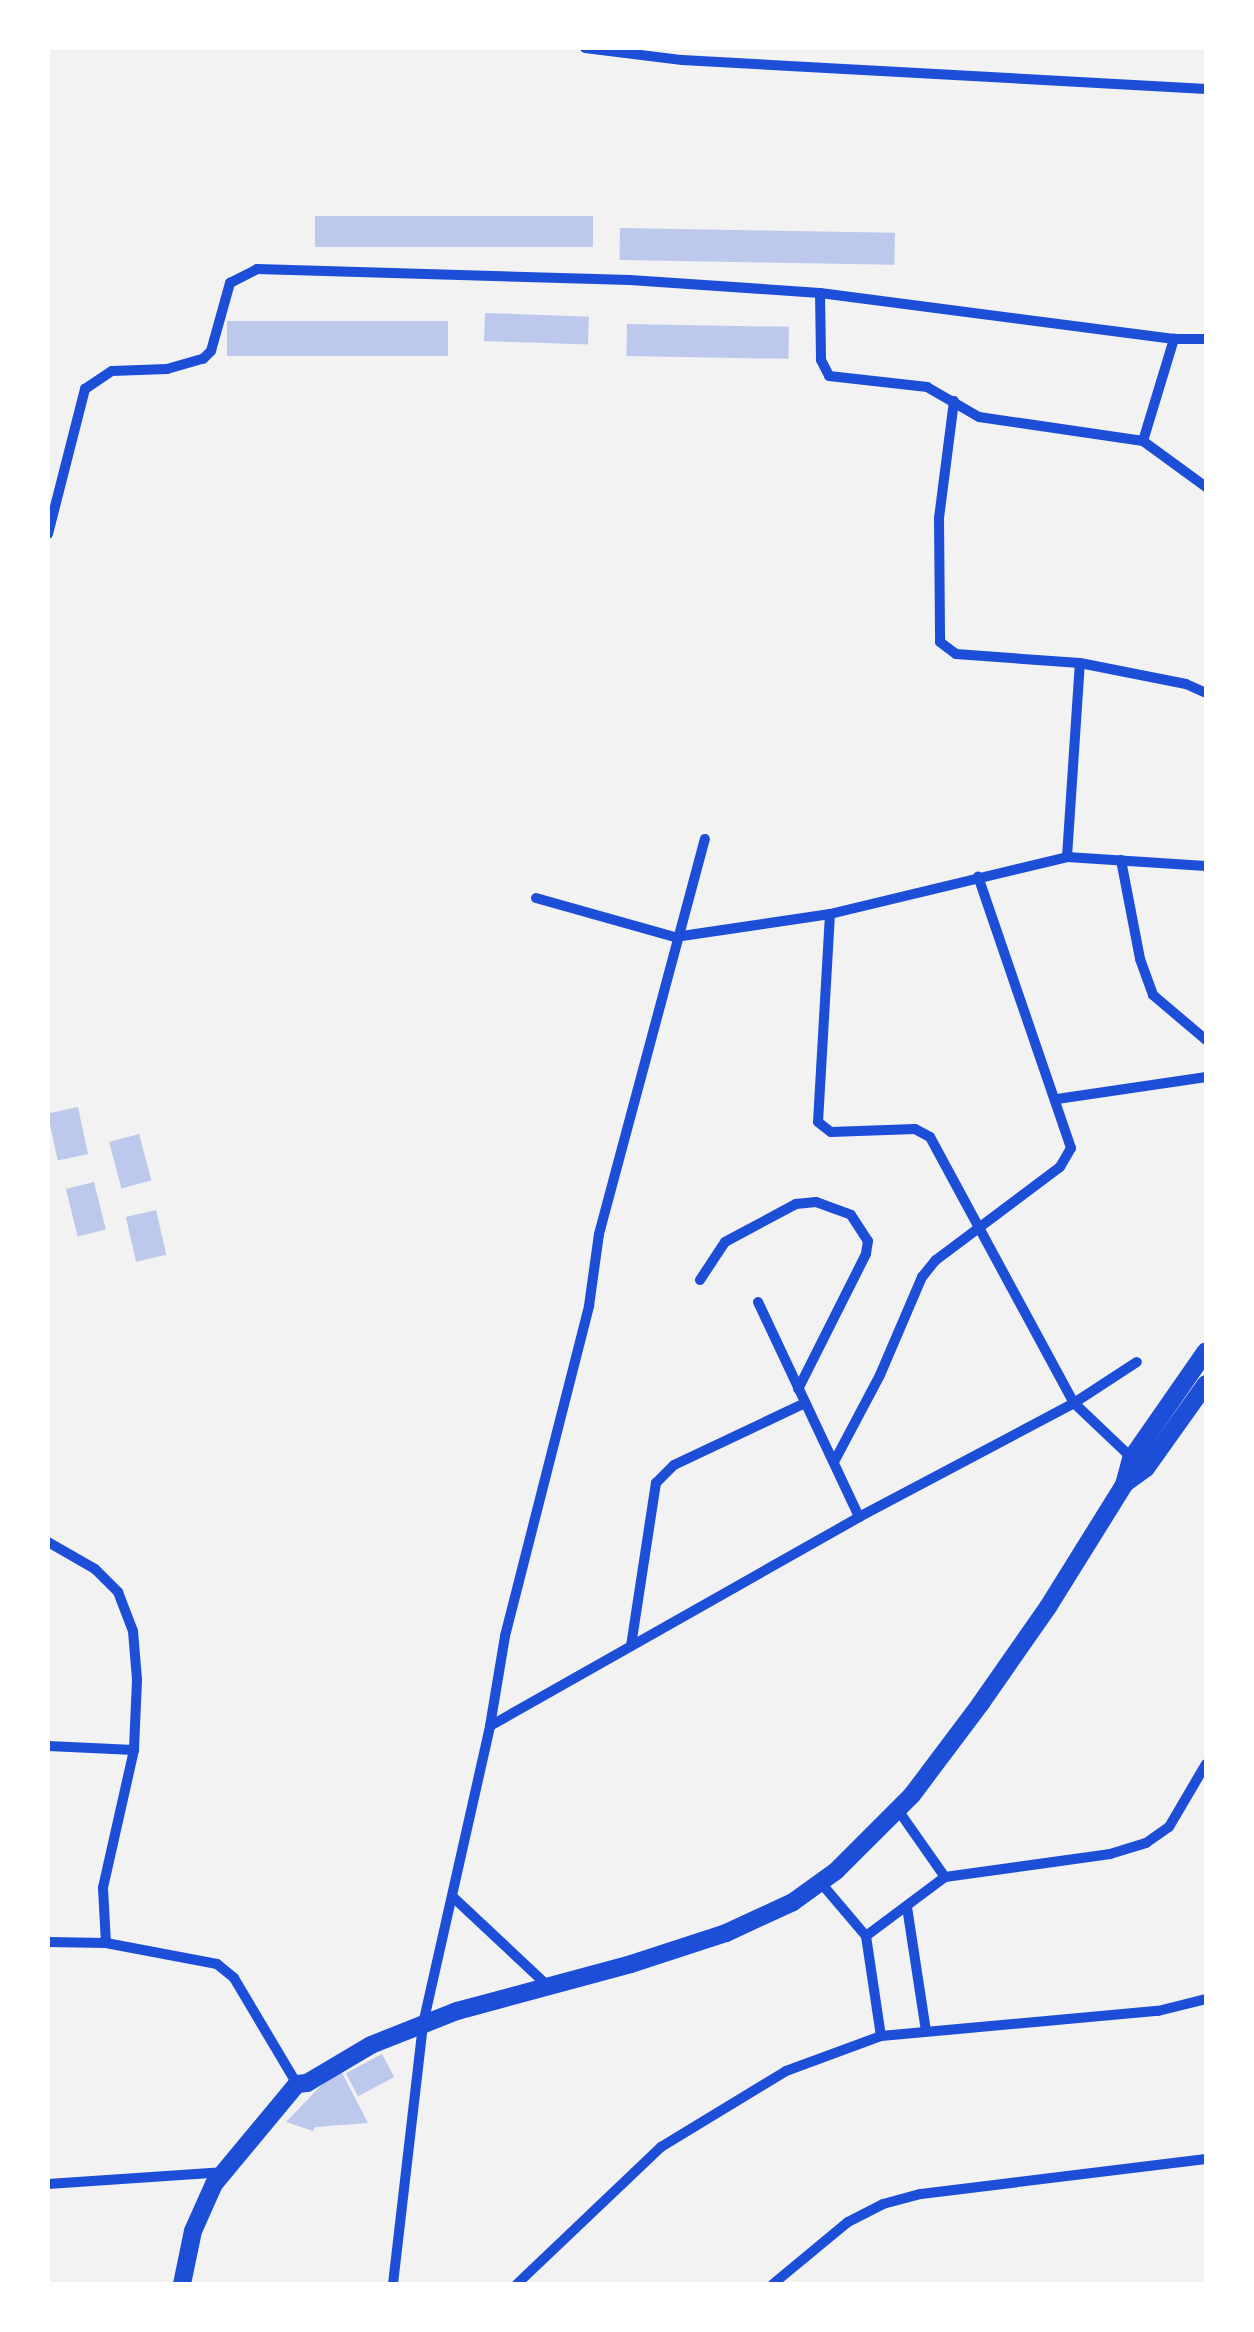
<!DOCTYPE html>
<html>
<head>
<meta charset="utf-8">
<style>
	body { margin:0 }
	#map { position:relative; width:1254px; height:2332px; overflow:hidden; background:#f2f2f2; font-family:"Work Sans",sans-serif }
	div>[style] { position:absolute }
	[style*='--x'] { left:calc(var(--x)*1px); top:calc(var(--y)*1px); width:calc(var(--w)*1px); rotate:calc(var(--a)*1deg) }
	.building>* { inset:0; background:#bdc9ec; transform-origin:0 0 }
	.minor>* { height:10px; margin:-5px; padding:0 5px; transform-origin:5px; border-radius:5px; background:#1d4ed8 }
	.primary>* { height:18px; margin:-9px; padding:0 9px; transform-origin:9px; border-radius:9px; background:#1d4ed8 }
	span { translate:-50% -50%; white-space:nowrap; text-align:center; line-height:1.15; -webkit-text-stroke:9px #fff; paint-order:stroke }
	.frame { position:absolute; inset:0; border:50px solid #fff; pointer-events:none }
</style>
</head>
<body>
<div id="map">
	<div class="building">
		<div style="left:315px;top:216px;width:278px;height:31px"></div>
		<div style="left:620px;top:228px;width:275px;height:32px;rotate:1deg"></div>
		<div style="left:485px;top:313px;width:104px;height:28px;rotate:2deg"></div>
		<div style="left:227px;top:321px;width:221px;height:35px"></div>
		<div style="left:627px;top:324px;width:162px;height:32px;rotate:1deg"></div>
		<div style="left:78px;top:1107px;width:48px;height:31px;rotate:78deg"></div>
		<div style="left:139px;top:1134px;width:48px;height:31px;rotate:75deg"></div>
		<div style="left:94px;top:1182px;width:49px;height:29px;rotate:76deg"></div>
		<div style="left:156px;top:1210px;width:46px;height:31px;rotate:77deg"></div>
		<div style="left:382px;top:2054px;width:26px;height:41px;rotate:62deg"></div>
		<div style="clip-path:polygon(339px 2067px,368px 2123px,315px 2127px,313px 2131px,286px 2122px)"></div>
	</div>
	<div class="minor">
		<div style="--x:585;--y:48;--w:98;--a:7.1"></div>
		<div style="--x:682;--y:60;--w:525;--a:3.17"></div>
		<div style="--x:820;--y:293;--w:357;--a:7.4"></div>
		<div style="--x:954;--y:401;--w:118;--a:97.3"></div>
		<div style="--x:939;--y:518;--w:124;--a:89.5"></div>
		<div style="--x:940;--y:642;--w:20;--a:37"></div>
		<div style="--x:956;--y:654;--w:124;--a:4.2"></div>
		<div style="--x:1080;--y:663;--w:108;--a:11.2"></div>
		<div style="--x:1186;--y:684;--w:22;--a:24"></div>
		<div style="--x:1143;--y:441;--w:107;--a:-73.1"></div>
		<div style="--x:1174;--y:339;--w:32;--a:0"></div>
		<div style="--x:48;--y:534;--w:150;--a:-75.7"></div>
		<div style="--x:85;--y:389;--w:32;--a:-34"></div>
		<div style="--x:112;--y:371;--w:55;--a:-2.1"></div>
		<div style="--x:167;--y:369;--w:37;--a:-16"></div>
		<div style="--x:203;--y:359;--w:11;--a:-45"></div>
		<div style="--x:211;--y:351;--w:71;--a:-74.4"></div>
		<div style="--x:230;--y:283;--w:30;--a:-27"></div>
		<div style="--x:257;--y:269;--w:373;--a:1.7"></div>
		<div style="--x:630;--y:280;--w:190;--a:3.9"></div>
		<div style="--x:820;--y:293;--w:67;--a:89.1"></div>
		<div style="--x:821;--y:360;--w:18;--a:63"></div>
		<div style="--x:829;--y:376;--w:99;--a:6.4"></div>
		<div style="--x:927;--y:387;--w:60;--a:30"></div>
		<div style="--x:979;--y:417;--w:166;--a:8.3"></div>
		<div style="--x:1143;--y:441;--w:78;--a:36.1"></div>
		<div style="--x:1067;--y:857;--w:194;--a:-86.2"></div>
		<div style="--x:1121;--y:860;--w:101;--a:79.1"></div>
		<div style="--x:1140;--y:959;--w:38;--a:70"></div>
		<div style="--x:1153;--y:995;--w:70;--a:40.3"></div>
		<div style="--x:536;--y:898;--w:144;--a:15.7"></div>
		<div style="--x:675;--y:937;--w:157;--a:-8.4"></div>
		<div style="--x:830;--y:914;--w:244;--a:-13.5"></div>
		<div style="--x:1067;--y:857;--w:139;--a:3.7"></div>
		<div style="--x:830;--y:914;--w:208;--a:93.3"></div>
		<div style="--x:818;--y:1122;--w:16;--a:38"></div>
		<div style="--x:831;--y:1132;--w:84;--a:-2"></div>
		<div style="--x:915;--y:1129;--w:17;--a:28"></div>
		<div style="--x:930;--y:1137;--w:302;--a:61.6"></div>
		<div style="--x:1074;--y:1403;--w:81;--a:43.5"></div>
		<div style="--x:1057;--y:1099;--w:151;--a:-8.4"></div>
		<div style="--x:700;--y:1280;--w:45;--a:-56.7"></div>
		<div style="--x:725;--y:1242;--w:81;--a:-28.2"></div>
		<div style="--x:796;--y:1204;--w:20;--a:-6"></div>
		<div style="--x:816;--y:1202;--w:37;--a:20"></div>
		<div style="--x:851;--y:1215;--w:31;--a:57"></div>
		<div style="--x:868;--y:1241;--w:13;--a:99"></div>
		<div style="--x:866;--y:1254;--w:151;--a:116.7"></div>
		<div style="--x:758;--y:1302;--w:238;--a:64.8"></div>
		<div style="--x:834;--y:1462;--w:98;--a:-62.1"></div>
		<div style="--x:880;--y:1375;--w:107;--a:-66.8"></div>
		<div style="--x:922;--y:1277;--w:22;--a:-51"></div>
		<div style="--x:936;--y:1260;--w:155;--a:-36.9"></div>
		<div style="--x:1060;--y:1167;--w:22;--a:-60"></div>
		<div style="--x:1071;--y:1148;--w:287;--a:-108.9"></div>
		<div style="--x:48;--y:1542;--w:54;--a:29.9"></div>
		<div style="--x:95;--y:1569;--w:33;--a:45"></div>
		<div style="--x:118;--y:1592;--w:42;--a:69"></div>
		<div style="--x:133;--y:1631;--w:49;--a:85.3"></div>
		<div style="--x:137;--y:1680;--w:70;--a:92.5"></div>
		<div style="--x:134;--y:1750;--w:141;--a:102.7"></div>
		<div style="--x:103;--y:1888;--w:55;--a:86.9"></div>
		<div style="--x:631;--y:1646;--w:165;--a:-81.3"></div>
		<div style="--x:656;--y:1483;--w:25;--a:-45"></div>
		<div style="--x:674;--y:1465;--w:145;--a:-25.3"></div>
		<div style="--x:490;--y:1726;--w:91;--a:-80.5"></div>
		<div style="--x:505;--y:1636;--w:341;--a:-75.7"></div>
		<div style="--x:589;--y:1306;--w:73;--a:-82.1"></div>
		<div style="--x:599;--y:1234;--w:409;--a:-75"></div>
		<div style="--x:48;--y:1746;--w:86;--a:2.7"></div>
		<div style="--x:898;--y:1810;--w:82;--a:55"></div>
		<div style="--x:821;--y:1883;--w:70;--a:49.7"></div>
		<div style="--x:866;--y:1936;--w:101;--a:81.5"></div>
		<div style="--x:454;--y:1898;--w:127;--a:43.1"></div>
		<div style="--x:907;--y:1907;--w:125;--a:81.3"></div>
		<div style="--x:866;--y:1936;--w:99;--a:-36.8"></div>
		<div style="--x:945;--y:1877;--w:167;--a:-7.9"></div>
		<div style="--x:1110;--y:1854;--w:38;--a:-17"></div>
		<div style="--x:1146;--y:1843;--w:28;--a:-35"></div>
		<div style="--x:1169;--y:1827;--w:73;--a:-59.6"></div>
		<div style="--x:48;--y:1942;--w:58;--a:1"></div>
		<div style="--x:106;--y:1943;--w:113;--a:10.7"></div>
		<div style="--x:217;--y:1964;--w:22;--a:39"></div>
		<div style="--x:234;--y:1978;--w:123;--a:59.3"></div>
		<div style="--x:48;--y:2184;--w:174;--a:-3.9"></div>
		<div style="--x:393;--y:2284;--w:262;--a:-83.4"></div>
		<div style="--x:423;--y:2024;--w:305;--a:-77.3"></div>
		<div style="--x:490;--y:1726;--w:424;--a:-29.5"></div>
		<div style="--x:859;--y:1517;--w:243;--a:-27.9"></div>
		<div style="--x:1074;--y:1403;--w:75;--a:-33.1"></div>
		<div style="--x:517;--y:2284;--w:199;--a:-43.6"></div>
		<div style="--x:661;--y:2147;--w:146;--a:-31.3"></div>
		<div style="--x:786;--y:2071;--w:101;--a:-20.2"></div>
		<div style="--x:881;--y:2036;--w:278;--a:-5.2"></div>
		<div style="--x:1158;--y:2011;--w:49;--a:-14"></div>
		<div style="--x:773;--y:2284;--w:97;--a:-39.6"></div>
		<div style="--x:848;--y:2222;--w:39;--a:-27"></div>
		<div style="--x:883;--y:2204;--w:39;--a:-15"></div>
		<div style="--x:921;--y:2194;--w:287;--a:-7"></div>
	</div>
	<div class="primary">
		<div style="--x:1124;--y:1484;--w:27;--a:-36"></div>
		<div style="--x:1146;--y:1468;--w:103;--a:-54.5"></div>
		<div style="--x:182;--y:2284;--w:54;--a:-78.3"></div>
		<div style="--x:193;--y:2231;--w:51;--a:-65.9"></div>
		<div style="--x:214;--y:2184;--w:130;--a:-50.3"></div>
		<div style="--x:297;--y:2084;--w:10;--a:-6"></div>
		<div style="--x:307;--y:2083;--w:74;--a:-30.7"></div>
		<div style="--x:371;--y:2045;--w:92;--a:-21.6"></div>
		<div style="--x:457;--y:2011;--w:180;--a:-15.1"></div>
		<div style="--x:631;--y:1964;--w:100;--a:-18.1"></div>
		<div style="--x:726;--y:1933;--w:74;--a:-24.8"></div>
		<div style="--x:793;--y:1902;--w:53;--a:-35.8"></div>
		<div style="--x:836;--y:1871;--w:107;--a:-45"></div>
		<div style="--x:912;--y:1795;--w:115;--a:-53.1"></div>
		<div style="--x:981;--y:1703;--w:117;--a:-55.1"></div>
		<div style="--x:1048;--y:1607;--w:144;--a:-58.1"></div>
		<div style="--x:1124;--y:1485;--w:27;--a:-75"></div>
		<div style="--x:1131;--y:1459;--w:131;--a:-55.2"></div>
	</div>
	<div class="frame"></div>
</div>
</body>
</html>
